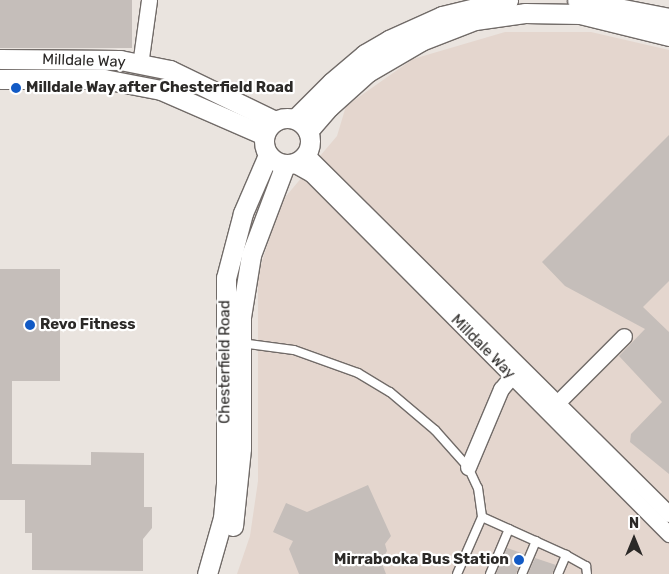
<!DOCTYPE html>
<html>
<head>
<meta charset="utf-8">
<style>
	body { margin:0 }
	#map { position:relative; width:669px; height:574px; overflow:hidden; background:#eae4df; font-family:Rubik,sans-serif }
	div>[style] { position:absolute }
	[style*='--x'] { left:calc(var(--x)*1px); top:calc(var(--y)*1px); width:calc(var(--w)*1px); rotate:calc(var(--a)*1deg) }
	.built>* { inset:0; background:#e4d6ce }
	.building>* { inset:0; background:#c5beba; transform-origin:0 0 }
	.roads { filter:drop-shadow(1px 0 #716b68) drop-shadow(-1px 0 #716b68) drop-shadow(0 1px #716b68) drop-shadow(0 -1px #716b68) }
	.service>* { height:8px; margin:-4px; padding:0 4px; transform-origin:4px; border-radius:4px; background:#fff }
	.minor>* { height:15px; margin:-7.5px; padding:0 7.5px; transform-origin:7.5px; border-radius:7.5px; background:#fff }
	.tertiary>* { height:19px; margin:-9.5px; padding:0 9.5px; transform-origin:9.5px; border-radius:9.5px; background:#fff }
	.tertiary>.ring { margin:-9.5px; padding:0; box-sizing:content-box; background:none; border:19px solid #fff; border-radius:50% }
	.dots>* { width:14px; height:14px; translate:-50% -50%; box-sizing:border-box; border:2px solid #fff; border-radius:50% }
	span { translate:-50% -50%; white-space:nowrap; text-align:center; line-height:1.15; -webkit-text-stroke:4.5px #fff; paint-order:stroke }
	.street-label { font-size:15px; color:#2b2927 }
	.poi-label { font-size:15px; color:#2b2927; font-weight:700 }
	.left { translate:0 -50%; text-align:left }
	.right { translate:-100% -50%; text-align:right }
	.north { position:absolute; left:609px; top:514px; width:50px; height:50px; -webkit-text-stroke:4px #fff; paint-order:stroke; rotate:0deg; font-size:14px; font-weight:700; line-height:20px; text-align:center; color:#2b2927 }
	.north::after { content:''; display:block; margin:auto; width:18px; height:22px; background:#2b2927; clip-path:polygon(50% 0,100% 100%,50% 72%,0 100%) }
</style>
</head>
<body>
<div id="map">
	<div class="built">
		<div style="clip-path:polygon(505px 32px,591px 32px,669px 50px,669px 574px,237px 574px,250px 536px,258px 481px,258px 274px,281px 202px,337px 136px,346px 106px,413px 59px)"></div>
	</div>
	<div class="building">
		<div style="left:0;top:0;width:132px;height:48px"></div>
		<div style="clip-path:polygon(669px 135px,669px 281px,643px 307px,669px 332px,669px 474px,630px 442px,631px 434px,662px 402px,619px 356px,645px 329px,565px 286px,542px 262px)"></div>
		<div style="clip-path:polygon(0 269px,60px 269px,60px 381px,12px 381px,12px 464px,91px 465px,91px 452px,144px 453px,144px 507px,152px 507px,152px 528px,143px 539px,143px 571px,32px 570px,32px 533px,25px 533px,25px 500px,0 500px)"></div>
		<div style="clip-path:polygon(368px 485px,391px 536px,385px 544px,387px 551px,381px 561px,386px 574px,299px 574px,289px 549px,293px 541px,273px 532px,286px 503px,307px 512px)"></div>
		<div style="clip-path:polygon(507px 548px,524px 554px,516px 574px,496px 574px)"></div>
		<div style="clip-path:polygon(535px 558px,556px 565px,552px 574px,528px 574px)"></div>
	</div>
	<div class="roads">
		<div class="service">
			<div style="--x:241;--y:343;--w:53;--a:7.5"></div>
			<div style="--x:294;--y:350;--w:68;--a:19.8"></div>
			<div style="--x:358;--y:373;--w:37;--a:31"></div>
			<div style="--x:390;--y:392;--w:59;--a:40.2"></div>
			<div style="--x:435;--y:430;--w:50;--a:48.3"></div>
			<div style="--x:468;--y:467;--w:23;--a:65"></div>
			<div style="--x:478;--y:488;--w:29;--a:82"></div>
			<div style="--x:482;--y:517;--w:62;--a:113.7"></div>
			<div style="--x:482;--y:517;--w:92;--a:24.3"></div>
			<div style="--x:566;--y:555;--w:23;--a:29"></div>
			<div style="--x:586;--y:566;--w:8;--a:83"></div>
			<div style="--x:490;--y:574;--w:49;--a:-67.1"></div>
			<div style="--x:522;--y:574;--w:36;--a:-67"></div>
			<div style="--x:558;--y:574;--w:21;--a:-67"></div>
		</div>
		<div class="minor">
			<div style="--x:140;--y:65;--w:66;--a:-82.1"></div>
			<div style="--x:307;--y:155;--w:510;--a:44.76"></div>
			<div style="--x:293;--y:164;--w:21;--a:29"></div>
			<div style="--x:311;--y:174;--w:508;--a:45.16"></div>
			<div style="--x:551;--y:409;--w:103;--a:-45"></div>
			<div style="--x:468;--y:467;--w:85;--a:-67.1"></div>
			<div style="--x:501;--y:389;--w:25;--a:-50"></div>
		</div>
		<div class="tertiary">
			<div style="--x:577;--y:0;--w:94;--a:11.1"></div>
			<div style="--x:0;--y:59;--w:120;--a:0.5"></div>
			<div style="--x:120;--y:60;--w:51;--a:11.3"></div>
			<div style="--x:170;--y:70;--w:117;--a:25.9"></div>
			<div style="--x:0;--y:79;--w:104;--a:0"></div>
			<div style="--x:104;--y:79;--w:58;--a:10.9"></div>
			<div style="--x:161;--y:90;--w:112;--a:23.6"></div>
			<div class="ring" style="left:264px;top:118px;width:27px;height:27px"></div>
			<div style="--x:295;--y:119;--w:52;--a:-45"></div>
			<div style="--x:332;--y:82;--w:43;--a:-40.3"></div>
			<div style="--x:365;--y:54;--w:28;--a:-30"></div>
			<div style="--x:389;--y:40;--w:58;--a:-24.4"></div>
			<div style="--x:442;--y:16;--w:68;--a:-13.6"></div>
			<div style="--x:308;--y:131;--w:32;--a:-49"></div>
			<div style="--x:329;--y:107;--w:52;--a:-41.9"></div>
			<div style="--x:368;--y:72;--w:61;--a:-30.3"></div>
			<div style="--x:421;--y:41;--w:58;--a:-21.3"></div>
			<div style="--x:475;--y:20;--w:50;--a:-8"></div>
			<div style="--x:525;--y:13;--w:55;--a:1"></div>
			<div style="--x:580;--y:14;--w:92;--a:13.9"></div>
			<div style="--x:233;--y:526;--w:78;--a:-84.1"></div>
			<div style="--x:241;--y:448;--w:131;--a:-90"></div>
			<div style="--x:241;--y:317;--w:63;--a:-80.8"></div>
			<div style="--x:251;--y:255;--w:96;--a:-69.3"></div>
			<div style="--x:207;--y:574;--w:58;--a:-74.1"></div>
			<div style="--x:223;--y:518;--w:37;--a:-85"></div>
			<div style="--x:226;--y:481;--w:203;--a:-90"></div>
			<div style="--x:226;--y:278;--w:67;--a:-75.3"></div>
			<div style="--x:243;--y:213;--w:63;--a:-66.7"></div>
		</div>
	</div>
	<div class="dots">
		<div style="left:16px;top:88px;background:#125ac5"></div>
		<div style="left:30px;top:325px;background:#125ac5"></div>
		<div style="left:519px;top:560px;background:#125ac5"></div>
	</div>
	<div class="street-label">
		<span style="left:84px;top:61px;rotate:2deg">Milldale Way</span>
		<span style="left:483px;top:347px;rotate:45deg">Milldale Way</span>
		<span style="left:225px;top:362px;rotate:-90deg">Chesterfield Road</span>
	</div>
	<div class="poi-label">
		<span class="left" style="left:26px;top:88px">Milldale Way after Chesterfield Road</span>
		<span class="left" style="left:40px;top:325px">Revo Fitness</span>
		<span class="right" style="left:509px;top:560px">Mirrabooka Bus Station</span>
	</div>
	<div class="north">N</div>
</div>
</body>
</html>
